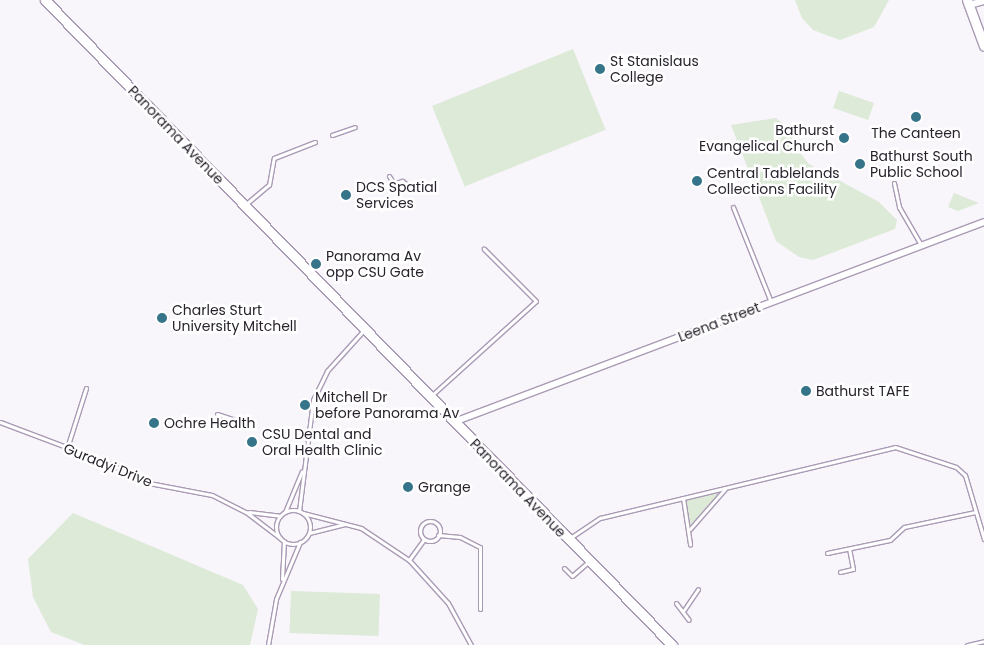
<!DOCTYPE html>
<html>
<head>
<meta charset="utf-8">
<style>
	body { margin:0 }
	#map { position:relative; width:984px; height:645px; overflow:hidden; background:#f8f5fb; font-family:Poppins,sans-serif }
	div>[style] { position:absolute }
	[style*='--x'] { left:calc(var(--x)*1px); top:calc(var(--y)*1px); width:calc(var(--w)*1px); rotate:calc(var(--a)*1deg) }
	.green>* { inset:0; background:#dcead7; transform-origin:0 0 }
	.roads { filter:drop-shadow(1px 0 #aa9bb5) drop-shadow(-1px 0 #aa9bb5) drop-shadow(0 1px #aa9bb5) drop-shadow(0 -1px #aa9bb5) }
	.lane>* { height:3px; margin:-1.5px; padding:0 1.5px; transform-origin:1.5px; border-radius:1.5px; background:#fff }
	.lane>.ring { margin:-1.5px; padding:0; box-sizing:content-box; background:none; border:3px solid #fff; border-radius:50% }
	.street>* { height:6px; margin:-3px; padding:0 3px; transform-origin:3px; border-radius:3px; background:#fff }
	.secondary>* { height:9px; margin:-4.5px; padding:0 4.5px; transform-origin:4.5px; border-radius:4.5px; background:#fff }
	.dots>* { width:14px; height:14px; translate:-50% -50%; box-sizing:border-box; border:2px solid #fff; border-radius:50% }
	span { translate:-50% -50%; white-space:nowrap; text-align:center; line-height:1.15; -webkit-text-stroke:5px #fff; paint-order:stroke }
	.poi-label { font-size:14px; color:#29232e }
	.left { translate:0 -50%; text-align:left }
	.right { translate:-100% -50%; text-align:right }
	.street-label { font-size:14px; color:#29232e }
</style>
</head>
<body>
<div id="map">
	<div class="green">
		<div style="clip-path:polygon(795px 0,889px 0,874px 27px,840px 40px,813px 30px,802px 18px)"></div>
		<div style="left:573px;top:49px;width:87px;height:152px;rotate:68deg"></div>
		<div style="left:839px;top:91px;width:37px;height:18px;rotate:19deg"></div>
		<div style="clip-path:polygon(776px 118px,794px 132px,797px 149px,809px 164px,879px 202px,897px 220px,895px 229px,813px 260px,799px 257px,776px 241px,731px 125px)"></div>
		<div style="clip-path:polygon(954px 193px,979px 203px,958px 211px,948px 207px)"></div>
		<div style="clip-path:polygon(725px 488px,690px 529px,683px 498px)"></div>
		<div style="clip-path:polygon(73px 513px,243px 585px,258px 609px,250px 645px,85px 645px,51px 632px,33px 597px,28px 559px)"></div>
		<div style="left:291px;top:591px;width:89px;height:42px;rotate:2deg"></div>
	</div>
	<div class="roads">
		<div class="lane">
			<div style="--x:332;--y:135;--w:24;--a:-19"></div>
			<div style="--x:389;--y:176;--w:9;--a:58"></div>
			<div style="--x:394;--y:184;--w:9;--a:-21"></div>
			<div style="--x:402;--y:181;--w:17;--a:36"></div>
			<div style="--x:894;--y:183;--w:25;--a:78"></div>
			<div style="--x:899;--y:207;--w:44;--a:59.9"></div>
			<div style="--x:246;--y:204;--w:30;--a:-40"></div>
			<div style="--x:269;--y:185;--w:27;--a:-80"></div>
			<div style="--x:274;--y:158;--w:44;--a:-21.3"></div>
			<div style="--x:733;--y:207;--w:102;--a:68.2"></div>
			<div style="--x:432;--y:395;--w:140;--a:-42.1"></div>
			<div style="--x:536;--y:301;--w:74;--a:-135"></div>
			<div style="--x:217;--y:414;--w:23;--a:18"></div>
			<div style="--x:0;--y:422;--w:113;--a:20.7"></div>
			<div style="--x:106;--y:462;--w:48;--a:26"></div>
			<div style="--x:149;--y:483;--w:64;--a:10.8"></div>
			<div style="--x:212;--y:495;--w:38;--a:27"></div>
			<div style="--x:246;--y:512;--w:43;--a:37.4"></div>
			<div style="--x:67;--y:448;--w:63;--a:-72.4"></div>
			<div style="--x:683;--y:498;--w:47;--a:81.3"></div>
			<div class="ring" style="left:276px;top:510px;width:31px;height:31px"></div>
			<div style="--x:299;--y:511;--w:112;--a:-82.8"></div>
			<div style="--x:313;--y:400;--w:32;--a:-64"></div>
			<div style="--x:327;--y:371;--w:55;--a:-47.9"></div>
			<div style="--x:249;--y:512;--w:31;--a:7"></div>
			<div style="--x:285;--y:512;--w:44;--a:-67.5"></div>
			<div style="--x:303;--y:513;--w:60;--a:14.5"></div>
			<div style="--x:361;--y:528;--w:58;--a:33.7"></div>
			<div style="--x:409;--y:560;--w:58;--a:47.8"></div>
			<div style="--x:448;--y:603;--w:48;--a:61.3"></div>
			<div class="ring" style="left:420px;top:521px;width:17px;height:17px"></div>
			<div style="--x:690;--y:529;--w:53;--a:-48.8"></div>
			<div style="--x:309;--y:533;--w:36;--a:-14"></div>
			<div style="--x:438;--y:535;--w:22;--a:5"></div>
			<div style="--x:460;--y:537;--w:22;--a:27"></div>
			<div style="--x:480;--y:547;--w:62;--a:90"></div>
			<div style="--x:570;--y:538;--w:36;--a:-34"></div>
			<div style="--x:600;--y:518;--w:303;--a:-13.5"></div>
			<div style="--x:895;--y:447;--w:64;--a:18.2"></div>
			<div style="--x:956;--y:467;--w:12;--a:42"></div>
			<div style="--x:965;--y:475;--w:67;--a:73.5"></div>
			<div style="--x:827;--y:553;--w:64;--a:-11.7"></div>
			<div style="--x:890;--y:540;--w:19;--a:-43"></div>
			<div style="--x:904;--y:527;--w:73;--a:-11.9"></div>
			<div style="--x:409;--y:560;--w:26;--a:-54"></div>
			<div style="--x:564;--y:568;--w:11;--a:45"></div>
			<div style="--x:572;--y:576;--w:23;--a:-41"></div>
			<div style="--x:840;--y:572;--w:13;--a:-13"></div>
			<div style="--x:853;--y:569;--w:20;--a:-101"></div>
			<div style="--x:282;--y:579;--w:38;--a:-87"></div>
			<div style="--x:676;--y:603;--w:21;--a:53"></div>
			<div style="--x:684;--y:610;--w:25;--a:-56"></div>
			<div style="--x:268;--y:645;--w:47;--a:-80.1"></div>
			<div style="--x:276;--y:599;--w:62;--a:-67.2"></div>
			<div style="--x:967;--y:645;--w:17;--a:-13"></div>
		</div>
		<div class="street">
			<div style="--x:969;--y:5;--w:16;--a:-15"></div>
			<div style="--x:454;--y:422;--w:566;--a:-20.67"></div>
		</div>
		<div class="secondary">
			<div style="--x:45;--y:0;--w:900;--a:45.81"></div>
			<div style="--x:967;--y:0;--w:49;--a:69.7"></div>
		</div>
	</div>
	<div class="dots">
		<div style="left:600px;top:69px;background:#357489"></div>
		<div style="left:916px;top:117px;background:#357489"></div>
		<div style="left:844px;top:138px;background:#357489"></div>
		<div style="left:860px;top:164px;background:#357489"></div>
		<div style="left:697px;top:181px;background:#357489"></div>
		<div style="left:346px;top:195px;background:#357489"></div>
		<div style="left:316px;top:264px;background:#357489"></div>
		<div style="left:162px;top:318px;background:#357489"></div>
		<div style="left:806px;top:391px;background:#357489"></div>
		<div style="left:305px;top:405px;background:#357489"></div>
		<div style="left:154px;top:423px;background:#357489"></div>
		<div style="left:252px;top:442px;background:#357489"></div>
		<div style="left:408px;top:487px;background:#357489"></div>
	</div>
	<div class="poi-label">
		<span class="left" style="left:610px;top:69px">St Stanislaus<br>College</span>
		<span class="right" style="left:834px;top:138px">Bathurst<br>Evangelical Church</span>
		<span style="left:916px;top:133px">The Canteen</span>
		<span class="left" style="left:870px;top:164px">Bathurst South<br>Public School</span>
		<span class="left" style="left:707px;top:181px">Central Tablelands<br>Collections Facility</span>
		<span class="left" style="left:356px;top:195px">DCS Spatial<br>Services</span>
		<span class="left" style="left:326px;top:264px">Panorama Av<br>opp CSU Gate</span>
		<span class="left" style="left:172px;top:318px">Charles Sturt<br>University Mitchell</span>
		<span class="left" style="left:816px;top:391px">Bathurst TAFE</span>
		<span class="left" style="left:315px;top:405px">Mitchell Dr<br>before Panorama Av</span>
		<span class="left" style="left:164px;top:423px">Ochre Health</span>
		<span class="left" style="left:262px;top:442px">CSU Dental and<br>Oral Health Clinic</span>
		<span class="left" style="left:418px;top:487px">Grange</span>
	</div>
	<div class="street-label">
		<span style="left:176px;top:135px;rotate:46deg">Panorama Avenue</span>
		<span style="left:719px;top:322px;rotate:-21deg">Leena Street</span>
		<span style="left:108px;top:465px;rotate:22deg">Guradyi Drive</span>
		<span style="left:518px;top:488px;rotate:46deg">Panorama Avenue</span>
	</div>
</div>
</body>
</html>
